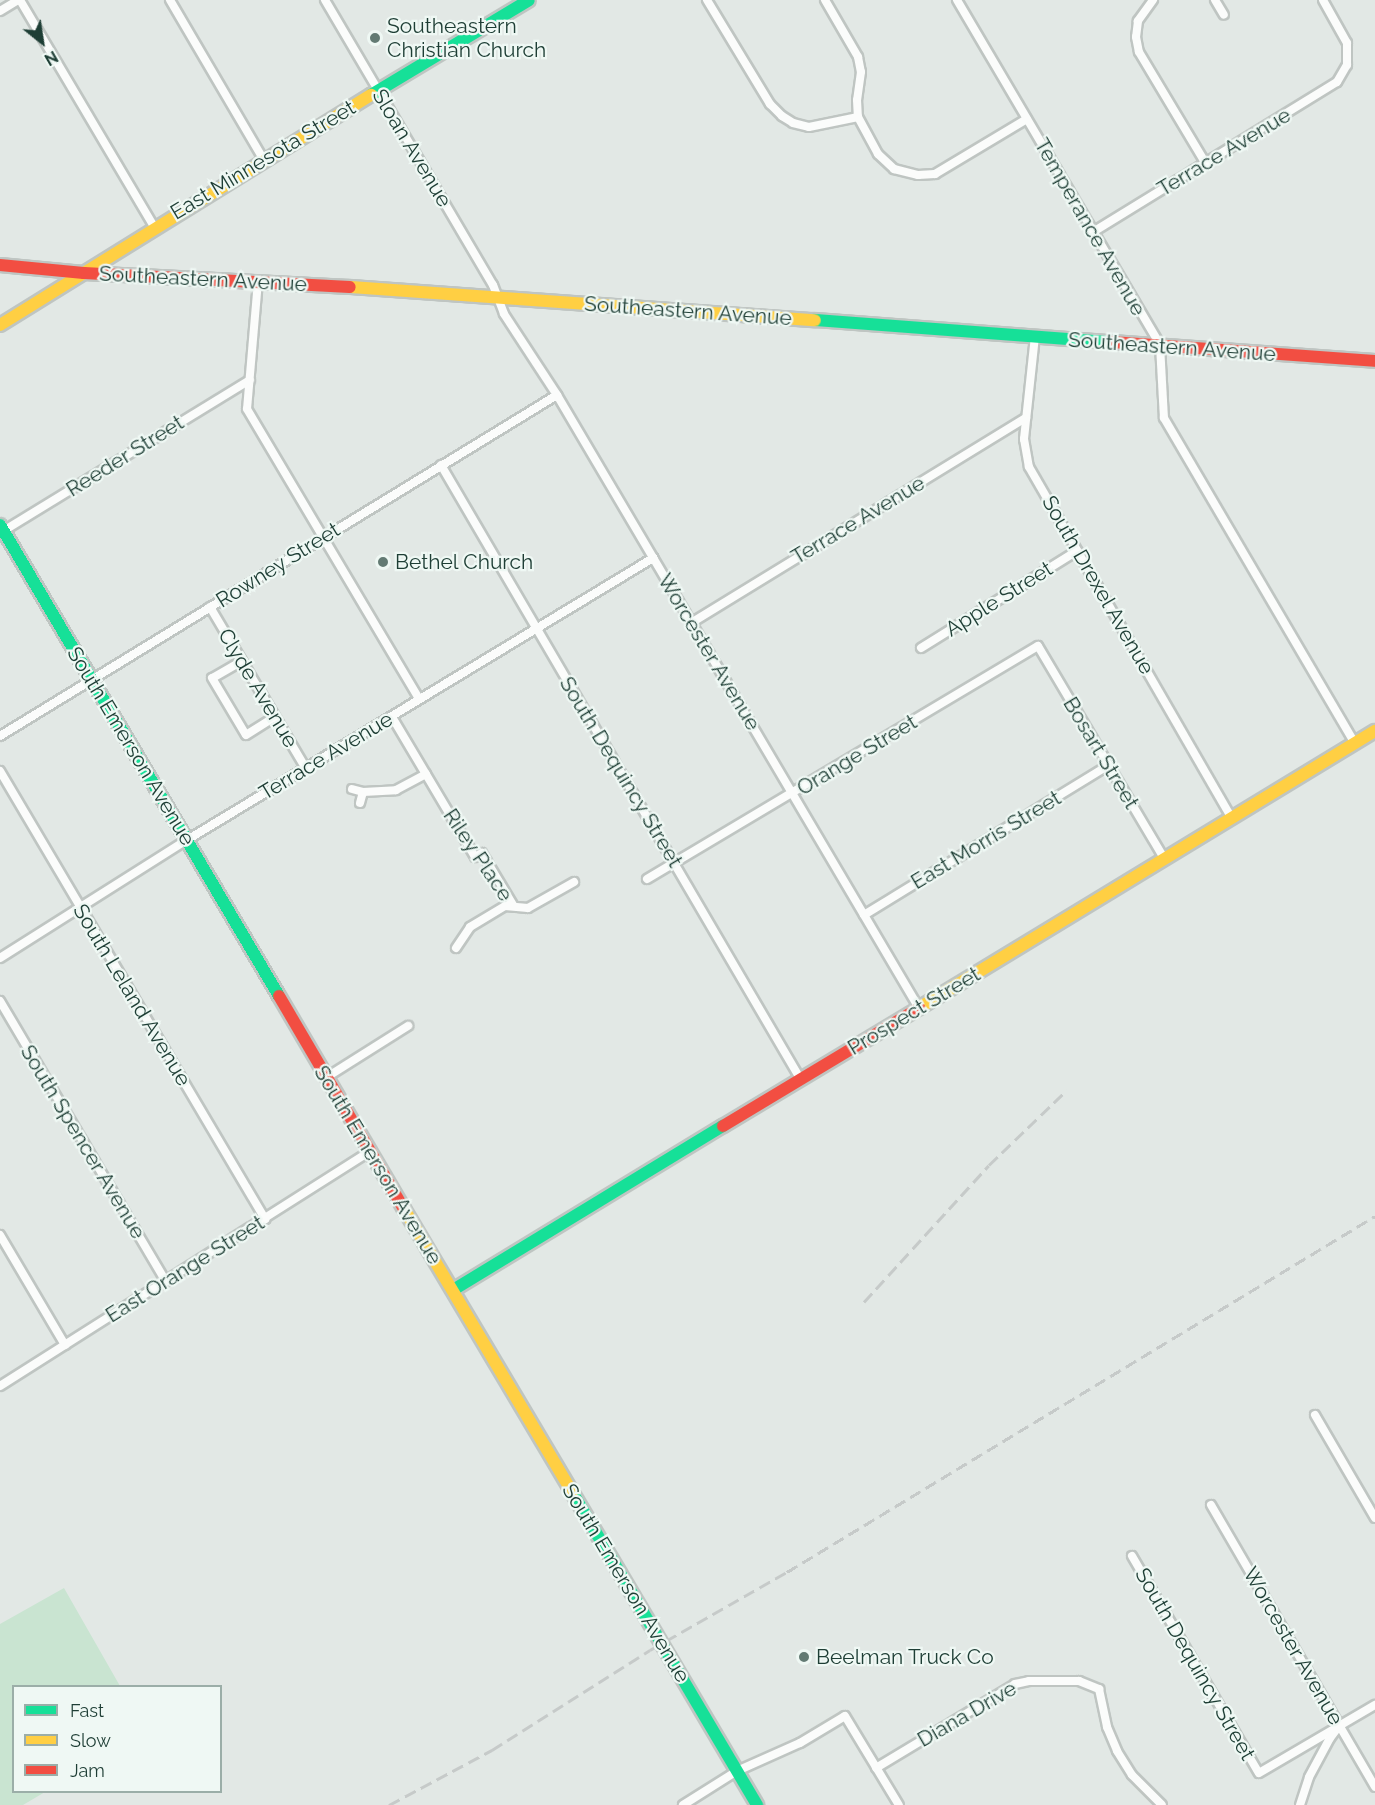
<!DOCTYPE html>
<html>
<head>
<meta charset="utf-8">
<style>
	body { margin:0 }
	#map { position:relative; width:1375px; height:1805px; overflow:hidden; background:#e2e8e5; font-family:Raleway,sans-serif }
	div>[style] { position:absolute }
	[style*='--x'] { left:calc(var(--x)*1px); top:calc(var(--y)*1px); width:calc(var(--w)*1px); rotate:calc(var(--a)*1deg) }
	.green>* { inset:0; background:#c9e4d1 }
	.roads { filter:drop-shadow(2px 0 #bfc5c2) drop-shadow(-2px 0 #bfc5c2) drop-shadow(0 2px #bfc5c2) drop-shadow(0 -2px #bfc5c2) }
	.street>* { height:8px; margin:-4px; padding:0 4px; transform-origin:4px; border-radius:4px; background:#fbfcfb }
	.fast>* { height:12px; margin:-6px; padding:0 6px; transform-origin:6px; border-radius:6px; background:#16e098 }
	.slow>* { height:12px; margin:-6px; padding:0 6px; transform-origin:6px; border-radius:6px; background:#ffcf43 }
	.jam>* { height:12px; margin:-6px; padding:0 6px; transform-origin:6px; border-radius:6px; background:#f24e42 }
	.rail>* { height:3px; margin-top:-1.5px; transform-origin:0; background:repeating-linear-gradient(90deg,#c6cac9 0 12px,transparent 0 18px) }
	.dots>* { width:16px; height:16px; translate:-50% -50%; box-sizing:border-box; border:3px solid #eff8f4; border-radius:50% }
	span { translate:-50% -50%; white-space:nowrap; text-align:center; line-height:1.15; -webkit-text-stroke:4.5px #eff8f4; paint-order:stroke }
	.poi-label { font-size:21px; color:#1e3e35 }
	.left { translate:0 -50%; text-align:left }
	.street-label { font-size:21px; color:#1e3e35 }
	.legend { position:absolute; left:12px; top:1685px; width:210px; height:108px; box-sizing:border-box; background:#eff8f4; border:2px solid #9baea8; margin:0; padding:8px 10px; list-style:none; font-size:18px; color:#1e3e35 }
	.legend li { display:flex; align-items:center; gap:12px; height:30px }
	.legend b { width:30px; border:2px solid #9baea8 }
	.north { position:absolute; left:12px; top:12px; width:60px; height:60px; -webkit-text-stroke:4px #eff8f4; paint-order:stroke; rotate:150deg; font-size:16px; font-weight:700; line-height:24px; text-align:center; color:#1e3e35 }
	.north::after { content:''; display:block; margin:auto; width:21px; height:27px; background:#1e3e35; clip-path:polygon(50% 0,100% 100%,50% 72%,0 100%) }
</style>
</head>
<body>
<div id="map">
	<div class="green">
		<div style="clip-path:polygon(64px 1588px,120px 1686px,14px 1686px,14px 1792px,45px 1792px,23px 1805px,0 1805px,0 1624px)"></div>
	</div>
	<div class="roads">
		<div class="street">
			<div style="--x:20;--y:0;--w:264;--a:59.4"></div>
			<div style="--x:170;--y:0;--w:186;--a:59.6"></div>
			<div style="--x:325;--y:0;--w:331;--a:59.5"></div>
			<div style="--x:493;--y:285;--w:31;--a:69"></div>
			<div style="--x:504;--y:314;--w:97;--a:56.8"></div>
			<div style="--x:557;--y:395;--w:712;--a:59.44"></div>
			<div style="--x:707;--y:0;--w:122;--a:58.8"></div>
			<div style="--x:770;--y:104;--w:17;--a:45"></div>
			<div style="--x:782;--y:116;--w:13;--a:32"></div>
			<div style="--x:793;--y:123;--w:16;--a:14"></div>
			<div style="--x:809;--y:127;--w:50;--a:-11.5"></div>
			<div style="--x:825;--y:0;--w:66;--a:59.9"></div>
			<div style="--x:858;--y:57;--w:15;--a:79"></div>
			<div style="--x:861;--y:72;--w:28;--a:98"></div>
			<div style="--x:857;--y:100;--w:17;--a:87"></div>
			<div style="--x:858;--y:117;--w:42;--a:61.6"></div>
			<div style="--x:878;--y:154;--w:22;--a:43"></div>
			<div style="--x:894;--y:169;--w:25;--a:14"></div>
			<div style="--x:918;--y:175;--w:17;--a:-3"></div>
			<div style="--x:935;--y:174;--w:107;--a:-30.9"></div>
			<div style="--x:957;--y:0;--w:400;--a:59.5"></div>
			<div style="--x:1160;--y:345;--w:73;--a:86.9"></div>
			<div style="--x:1164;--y:418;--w:377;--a:59.6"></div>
			<div style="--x:1153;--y:0;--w:26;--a:126"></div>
			<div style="--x:1138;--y:21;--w:16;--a:97"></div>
			<div style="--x:1136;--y:37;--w:15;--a:79"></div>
			<div style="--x:1139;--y:52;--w:131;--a:59.1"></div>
			<div style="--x:1215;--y:0;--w:17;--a:59"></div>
			<div style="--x:0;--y:11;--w:21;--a:-31"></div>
			<div style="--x:1093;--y:232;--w:286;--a:-31.6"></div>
			<div style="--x:1337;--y:82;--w:20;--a:-60"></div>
			<div style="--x:1347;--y:65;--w:22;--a:-90"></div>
			<div style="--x:1347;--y:43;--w:49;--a:-119.2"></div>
			<div style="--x:258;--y:281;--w:128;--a:94.9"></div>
			<div style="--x:247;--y:409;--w:337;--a:59.3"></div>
			<div style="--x:1035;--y:336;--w:104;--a:96.1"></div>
			<div style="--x:1024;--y:439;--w:28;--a:80"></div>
			<div style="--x:1029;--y:467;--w:405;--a:60"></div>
			<div style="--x:441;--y:465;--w:713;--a:59.66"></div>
			<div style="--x:0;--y:533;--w:293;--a:-31.5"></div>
			<div style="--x:210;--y:607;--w:188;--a:59.3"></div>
			<div style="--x:691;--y:623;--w:393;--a:-31.5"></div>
			<div style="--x:921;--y:648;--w:184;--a:-31.9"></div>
			<div style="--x:242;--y:661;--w:34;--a:150"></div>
			<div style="--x:212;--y:678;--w:66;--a:59.2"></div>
			<div style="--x:246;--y:735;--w:34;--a:-32"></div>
			<div style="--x:392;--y:717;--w:163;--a:59.3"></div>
			<div style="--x:475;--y:857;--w:8;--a:-30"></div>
			<div style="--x:482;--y:853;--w:61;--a:59.2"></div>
			<div style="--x:0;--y:736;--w:653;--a:-31.48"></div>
			<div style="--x:0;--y:771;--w:521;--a:59.39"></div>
			<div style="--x:352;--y:789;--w:11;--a:15"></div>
			<div style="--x:363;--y:792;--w:33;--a:-3"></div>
			<div style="--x:396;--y:790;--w:34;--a:-28"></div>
			<div style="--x:360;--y:803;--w:11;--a:-75"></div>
			<div style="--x:647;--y:879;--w:455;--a:-30.8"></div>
			<div style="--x:1038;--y:646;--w:249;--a:59.3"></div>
			<div style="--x:864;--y:915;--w:287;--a:-31.5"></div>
			<div style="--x:456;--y:948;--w:25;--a:-56"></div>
			<div style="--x:470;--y:927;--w:41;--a:-31"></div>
			<div style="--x:505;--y:906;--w:23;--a:5"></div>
			<div style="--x:528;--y:908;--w:53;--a:-29.5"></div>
			<div style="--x:0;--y:958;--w:221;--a:-32.3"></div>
			<div style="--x:187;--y:840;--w:545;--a:-31.18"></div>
			<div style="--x:0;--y:1001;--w:326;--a:59.4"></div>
			<div style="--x:327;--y:1077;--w:96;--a:-32.2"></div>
			<div style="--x:0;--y:1235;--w:128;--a:59.4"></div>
			<div style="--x:0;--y:1386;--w:438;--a:-32.4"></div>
			<div style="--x:1315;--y:1415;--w:119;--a:59.8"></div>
			<div style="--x:1211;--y:1505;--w:326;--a:59.8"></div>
			<div style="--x:1132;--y:1556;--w:251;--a:59.7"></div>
			<div style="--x:1259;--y:1773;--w:93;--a:-30.4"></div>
			<div style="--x:876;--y:1768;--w:162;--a:-31.1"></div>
			<div style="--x:1015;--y:1684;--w:14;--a:-12"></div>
			<div style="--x:1029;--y:1681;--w:50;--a:0"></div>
			<div style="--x:1079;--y:1681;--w:22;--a:22"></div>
			<div style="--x:1099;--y:1689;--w:39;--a:78"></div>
			<div style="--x:1107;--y:1727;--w:26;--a:67"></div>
			<div style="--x:1117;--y:1751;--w:28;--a:58"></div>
			<div style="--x:1132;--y:1775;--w:42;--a:45"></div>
			<div style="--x:683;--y:1805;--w:64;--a:-32.2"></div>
			<div style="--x:737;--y:1771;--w:69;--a:-24"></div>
			<div style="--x:800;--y:1743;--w:52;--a:-31"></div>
			<div style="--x:845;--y:1716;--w:104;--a:58.8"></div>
			<div style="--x:1300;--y:1805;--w:29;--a:-72"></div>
			<div style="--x:1309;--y:1777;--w:44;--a:-61.7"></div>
			<div style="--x:1330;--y:1738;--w:15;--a:-53"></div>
			<div style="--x:1339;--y:1726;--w:42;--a:-30.3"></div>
		</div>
		<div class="fast">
			<div style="--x:371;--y:95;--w:184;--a:-31"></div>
			<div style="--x:815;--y:320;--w:297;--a:4.3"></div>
			<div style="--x:0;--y:525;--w:547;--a:59.36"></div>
			<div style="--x:453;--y:1290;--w:316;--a:-31.3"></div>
			<div style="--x:572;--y:1492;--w:364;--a:59.4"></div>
		</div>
		<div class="slow">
			<div style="--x:350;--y:287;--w:466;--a:4.1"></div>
			<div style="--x:0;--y:325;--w:437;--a:-31.8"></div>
			<div style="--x:919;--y:1008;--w:534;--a:-31.28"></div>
			<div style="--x:404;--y:1209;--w:329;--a:59.3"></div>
		</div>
		<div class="jam">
			<div style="--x:0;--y:265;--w:84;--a:5.4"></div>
			<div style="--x:84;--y:273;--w:266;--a:3"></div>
			<div style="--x:1111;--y:342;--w:265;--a:4.1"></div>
			<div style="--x:279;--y:996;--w:247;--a:59.6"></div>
			<div style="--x:723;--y:1126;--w:229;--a:-31"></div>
		</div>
	</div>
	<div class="rail">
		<div style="--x:864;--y:1302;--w:185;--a:-47.6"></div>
		<div style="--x:989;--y:1165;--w:108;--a:-43.9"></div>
		<div style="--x:389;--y:1805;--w:117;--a:-28.1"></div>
		<div style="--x:492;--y:1750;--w:187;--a:-32.3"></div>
		<div style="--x:650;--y:1650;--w:158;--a:-29.7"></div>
		<div style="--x:787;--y:1572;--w:687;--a:-31.19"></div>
	</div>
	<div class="dots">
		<div style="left:375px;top:38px;background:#637a73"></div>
		<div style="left:383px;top:562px;background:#637a73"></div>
		<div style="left:804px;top:1657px;background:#637a73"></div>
	</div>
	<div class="poi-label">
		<span class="left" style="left:387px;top:38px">Southeastern<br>Christian Church</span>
		<span class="left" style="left:395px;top:562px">Bethel Church</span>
		<span class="left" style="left:816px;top:1657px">Beelman Truck Co</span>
	</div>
	<div class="street-label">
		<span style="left:412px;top:148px;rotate:59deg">Sloan Avenue</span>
		<span style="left:1224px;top:152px;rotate:-31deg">Terrace Avenue</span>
		<span style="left:263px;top:160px;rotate:-31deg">East Minnesota Street</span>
		<span style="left:1090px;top:227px;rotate:60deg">Temperance Avenue</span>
		<span style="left:203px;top:279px;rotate:3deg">Southeastern Avenue</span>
		<span style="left:688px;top:311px;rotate:4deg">Southeastern Avenue</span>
		<span style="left:1172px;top:347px;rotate:4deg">Southeastern Avenue</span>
		<span style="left:125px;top:456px;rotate:-32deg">Reeder Street</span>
		<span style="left:858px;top:520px;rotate:-31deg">Terrace Avenue</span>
		<span style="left:278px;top:565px;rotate:-32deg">Rowney Street</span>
		<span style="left:1098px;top:585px;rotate:60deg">South Drexel Avenue</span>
		<span style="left:999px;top:599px;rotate:-32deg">Apple Street</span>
		<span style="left:709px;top:652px;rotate:59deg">Worcester Avenue</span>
		<span style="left:258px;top:688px;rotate:59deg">Clyde Avenue</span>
		<span style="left:131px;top:746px;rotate:59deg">South Emerson Avenue</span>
		<span style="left:1101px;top:753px;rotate:59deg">Bosart Street</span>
		<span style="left:857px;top:755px;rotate:-31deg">Orange Street</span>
		<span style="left:326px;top:756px;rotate:-31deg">Terrace Avenue</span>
		<span style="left:621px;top:772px;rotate:59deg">South Dequincy Street</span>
		<span style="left:986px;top:840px;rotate:-31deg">East Morris Street</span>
		<span style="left:478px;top:855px;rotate:56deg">Riley Place</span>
		<span style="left:132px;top:995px;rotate:59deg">South Leland Avenue</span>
		<span style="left:914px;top:1011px;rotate:-31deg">Prospect Street</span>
		<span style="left:83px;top:1142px;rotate:59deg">South Spencer Avenue</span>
		<span style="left:378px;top:1165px;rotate:59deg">South Emerson Avenue</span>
		<span style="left:185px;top:1269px;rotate:-32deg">East Orange Street</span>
		<span style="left:626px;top:1583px;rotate:59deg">South Emerson Avenue</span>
		<span style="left:1293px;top:1646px;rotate:60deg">Worcester Avenue</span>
		<span style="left:1195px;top:1664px;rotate:60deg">South Dequincy Street</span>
		<span style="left:967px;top:1714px;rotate:-30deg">Diana Drive</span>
	</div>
	<ul class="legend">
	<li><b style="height:8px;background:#16e098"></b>Fast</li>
	<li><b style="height:8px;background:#ffcf43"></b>Slow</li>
	<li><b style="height:8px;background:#f24e42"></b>Jam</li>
	</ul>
	<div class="north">N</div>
</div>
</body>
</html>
